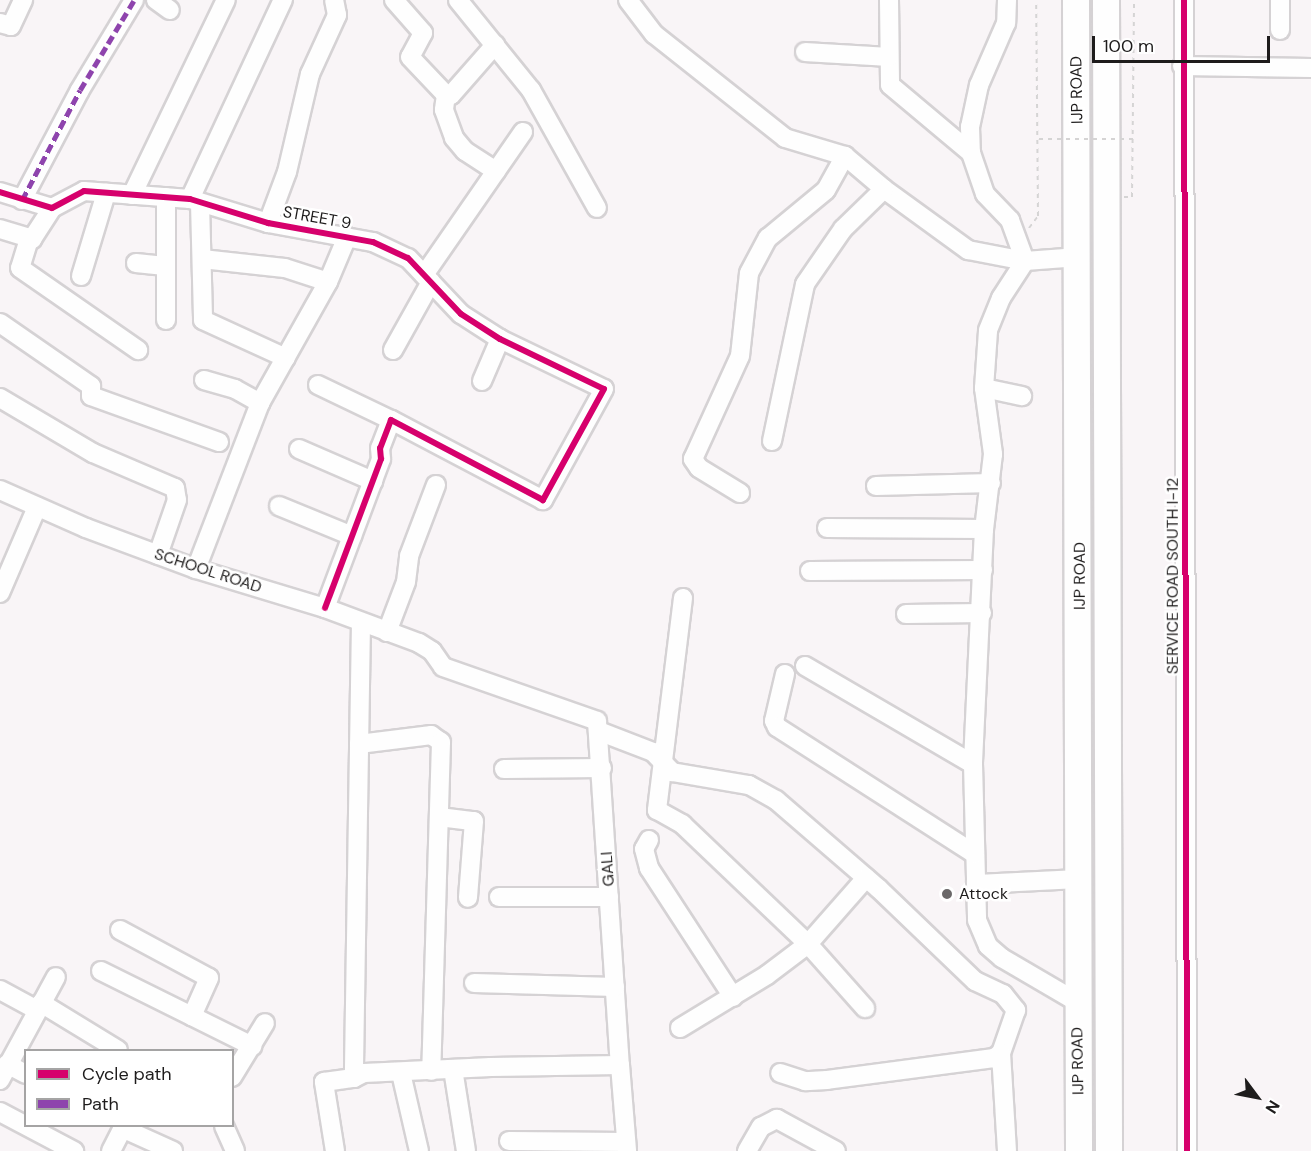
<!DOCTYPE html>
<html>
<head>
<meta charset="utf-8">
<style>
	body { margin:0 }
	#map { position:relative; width:1311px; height:1151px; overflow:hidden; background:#f9f5f7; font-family:"DM Sans",sans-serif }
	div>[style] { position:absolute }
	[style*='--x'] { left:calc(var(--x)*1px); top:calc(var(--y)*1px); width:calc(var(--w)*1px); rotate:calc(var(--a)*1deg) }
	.path>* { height:2px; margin-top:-1px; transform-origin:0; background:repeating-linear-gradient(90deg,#d5d4d4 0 4.5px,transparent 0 9px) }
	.roads { filter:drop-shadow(2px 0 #d5d2d4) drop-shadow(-2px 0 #d5d2d4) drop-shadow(0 2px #d5d2d4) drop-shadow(0 -2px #d5d2d4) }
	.minor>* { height:18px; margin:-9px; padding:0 9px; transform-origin:9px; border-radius:9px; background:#fefefe }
	.highway>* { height:26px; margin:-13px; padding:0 13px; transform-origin:13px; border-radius:13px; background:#fefefe }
	.path-bridge>* { height:2px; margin-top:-1px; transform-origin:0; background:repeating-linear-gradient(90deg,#d5d4d4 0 4.5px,transparent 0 9px) }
	.quiet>* { height:4.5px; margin-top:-2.25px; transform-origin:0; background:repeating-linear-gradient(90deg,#8e44ad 0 9px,transparent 0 13.5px) }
	.cycleway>* { height:6px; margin:-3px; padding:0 3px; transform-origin:3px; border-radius:3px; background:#d6006c }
	.dots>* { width:16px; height:16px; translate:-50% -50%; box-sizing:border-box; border:3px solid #fff; border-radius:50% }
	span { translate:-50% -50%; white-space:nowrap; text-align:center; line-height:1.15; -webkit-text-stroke:5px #fff; paint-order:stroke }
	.street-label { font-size:16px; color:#1e1c1c }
	.poi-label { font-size:16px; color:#1e1c1c }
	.left { translate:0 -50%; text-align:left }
	.legend { position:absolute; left:24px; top:1049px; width:210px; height:78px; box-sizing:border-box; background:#fff; border:2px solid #a5a4a4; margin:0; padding:8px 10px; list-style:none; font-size:18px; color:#1e1c1c }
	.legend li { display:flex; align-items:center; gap:12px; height:30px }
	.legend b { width:30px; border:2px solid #a5a4a4 }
	.north { position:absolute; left:1227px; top:1067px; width:60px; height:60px; -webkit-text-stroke:4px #fff; paint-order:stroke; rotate:122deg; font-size:16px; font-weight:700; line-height:24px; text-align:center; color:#1e1c1c }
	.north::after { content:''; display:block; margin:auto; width:21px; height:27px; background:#1e1c1c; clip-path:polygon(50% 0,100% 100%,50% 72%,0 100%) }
	.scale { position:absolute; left:1092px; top:36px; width:178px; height:27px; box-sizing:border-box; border:3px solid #1e1c1c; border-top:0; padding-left:8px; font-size:18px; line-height:21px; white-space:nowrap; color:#1e1c1c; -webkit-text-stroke:4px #fff; paint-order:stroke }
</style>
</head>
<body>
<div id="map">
	<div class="path">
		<div style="--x:1124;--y:197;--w:8;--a:0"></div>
		<div style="--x:1132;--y:197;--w:197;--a:-89.4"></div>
		<div style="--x:1029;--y:228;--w:15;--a:-53"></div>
		<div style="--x:1038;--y:216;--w:216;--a:-90.5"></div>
	</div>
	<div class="roads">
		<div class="minor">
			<div style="--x:156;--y:0;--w:17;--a:36"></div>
			<div style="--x:394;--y:0;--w:44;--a:48.7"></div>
			<div style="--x:423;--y:33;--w:27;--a:118"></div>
			<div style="--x:410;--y:57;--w:52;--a:46.5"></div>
			<div style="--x:446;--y:95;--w:5;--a:0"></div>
			<div style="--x:451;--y:95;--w:67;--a:-48.7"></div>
			<div style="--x:458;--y:0;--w:116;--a:51"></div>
			<div style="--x:531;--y:90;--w:135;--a:60.8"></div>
			<div style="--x:628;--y:0;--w:43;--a:52.6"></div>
			<div style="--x:654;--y:34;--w:167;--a:38.4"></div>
			<div style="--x:785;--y:138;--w:63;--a:16.7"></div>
			<div style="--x:845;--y:156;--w:51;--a:40.2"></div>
			<div style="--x:884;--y:189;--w:104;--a:36"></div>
			<div style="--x:968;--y:250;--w:58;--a:10.9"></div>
			<div style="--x:1025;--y:261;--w:54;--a:-4.2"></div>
			<div style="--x:889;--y:0;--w:85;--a:89.3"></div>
			<div style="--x:890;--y:85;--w:106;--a:40"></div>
			<div style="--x:1007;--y:0;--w:23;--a:92"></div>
			<div style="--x:1006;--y:23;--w:68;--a:113.5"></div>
			<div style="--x:979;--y:85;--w:43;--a:102.1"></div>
			<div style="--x:970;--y:127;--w:26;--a:88"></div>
			<div style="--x:971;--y:153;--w:43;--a:71.1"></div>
			<div style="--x:985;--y:194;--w:36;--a:46"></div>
			<div style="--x:1010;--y:220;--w:44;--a:69.9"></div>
			<div style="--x:1025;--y:261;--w:44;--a:123"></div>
			<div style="--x:1001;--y:298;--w:35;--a:112"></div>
			<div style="--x:988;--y:331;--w:57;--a:94"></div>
			<div style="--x:984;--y:388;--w:67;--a:82.2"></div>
			<div style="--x:993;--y:454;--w:76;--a:96.8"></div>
			<div style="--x:984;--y:529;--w:235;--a:92.7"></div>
			<div style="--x:973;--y:764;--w:156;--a:88.5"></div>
			<div style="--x:977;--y:920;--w:28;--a:67"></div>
			<div style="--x:988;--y:946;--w:18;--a:41"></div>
			<div style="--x:1002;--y:958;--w:87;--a:30.4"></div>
			<div style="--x:1184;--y:0;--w:1151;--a:89.85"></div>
			<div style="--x:0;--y:23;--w:11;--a:15"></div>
			<div style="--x:11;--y:26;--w:29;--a:-65"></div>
			<div style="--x:1280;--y:30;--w:30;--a:-90"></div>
			<div style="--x:805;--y:52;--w:84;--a:3.4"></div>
			<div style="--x:1182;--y:66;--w:129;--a:0.9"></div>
			<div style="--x:446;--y:95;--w:15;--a:98"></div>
			<div style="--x:444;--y:110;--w:30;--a:70"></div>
			<div style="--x:454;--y:138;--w:17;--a:50"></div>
			<div style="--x:465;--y:151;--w:37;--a:33"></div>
			<div style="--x:0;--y:192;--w:54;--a:17.1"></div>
			<div style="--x:52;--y:208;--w:36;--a:-28"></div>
			<div style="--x:84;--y:191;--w:106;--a:4.3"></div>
			<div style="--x:190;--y:199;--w:82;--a:17.1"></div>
			<div style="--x:268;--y:223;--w:107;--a:10.3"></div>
			<div style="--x:373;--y:242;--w:38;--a:25"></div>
			<div style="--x:408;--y:258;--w:77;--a:46.6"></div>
			<div style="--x:461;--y:314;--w:46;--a:32.7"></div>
			<div style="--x:500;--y:339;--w:115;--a:25.7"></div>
			<div style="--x:604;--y:389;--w:127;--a:118.8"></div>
			<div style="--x:543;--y:500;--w:172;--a:-152.2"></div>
			<div style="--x:391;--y:420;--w:30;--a:111"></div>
			<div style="--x:380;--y:448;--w:11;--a:85"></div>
			<div style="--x:381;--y:459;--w:159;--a:110.6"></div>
			<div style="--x:132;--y:195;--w:216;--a:-64.3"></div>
			<div style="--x:190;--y:199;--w:220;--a:-65"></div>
			<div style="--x:22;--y:200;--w:124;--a:-62.2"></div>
			<div style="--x:80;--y:90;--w:105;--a:-59"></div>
			<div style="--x:200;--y:203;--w:117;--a:88.5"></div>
			<div style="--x:203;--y:320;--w:91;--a:24.6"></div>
			<div style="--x:268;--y:223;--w:54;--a:-69.6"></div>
			<div style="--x:287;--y:172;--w:101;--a:-76.8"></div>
			<div style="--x:310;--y:74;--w:65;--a:-65.4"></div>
			<div style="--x:337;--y:15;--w:15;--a:-101"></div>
			<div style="--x:0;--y:229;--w:34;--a:17"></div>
			<div style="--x:32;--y:239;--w:37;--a:-57"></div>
			<div style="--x:29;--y:239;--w:30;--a:107"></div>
			<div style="--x:20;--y:268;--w:144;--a:34.8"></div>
			<div style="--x:202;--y:259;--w:83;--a:6.2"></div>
			<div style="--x:285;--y:268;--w:45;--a:18"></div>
			<div style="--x:136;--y:263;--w:29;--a:6"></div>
			<div style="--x:424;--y:275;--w:174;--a:-55.3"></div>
			<div style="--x:81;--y:276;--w:87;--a:-73.2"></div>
			<div style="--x:166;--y:320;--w:123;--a:-90"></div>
			<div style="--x:0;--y:323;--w:111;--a:34.7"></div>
			<div style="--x:91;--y:386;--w:10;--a:90"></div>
			<div style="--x:91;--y:396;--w:136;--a:19.8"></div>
			<div style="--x:393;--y:350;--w:78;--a:-60.8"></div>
			<div style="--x:204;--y:380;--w:32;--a:16"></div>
			<div style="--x:235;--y:389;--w:29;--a:29"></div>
			<div style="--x:482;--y:381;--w:46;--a:-66.8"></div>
			<div style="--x:318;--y:385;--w:81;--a:25.6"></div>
			<div style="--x:984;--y:388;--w:39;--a:12"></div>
			<div style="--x:0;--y:398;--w:108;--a:30.6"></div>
			<div style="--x:93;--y:453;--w:89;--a:23.1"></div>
			<div style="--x:175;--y:488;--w:12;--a:81"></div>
			<div style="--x:177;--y:500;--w:58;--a:109.1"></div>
			<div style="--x:772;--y:441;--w:160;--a:-78.1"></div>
			<div style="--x:805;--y:284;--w:67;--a:-55.4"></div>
			<div style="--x:843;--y:229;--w:57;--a:-44.3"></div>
			<div style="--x:299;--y:449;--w:81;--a:23.4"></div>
			<div style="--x:876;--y:486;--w:115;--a:-1.5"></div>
			<div style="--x:0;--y:490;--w:94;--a:23.8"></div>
			<div style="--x:86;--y:528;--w:117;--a:20.4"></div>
			<div style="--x:196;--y:569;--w:135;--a:16.8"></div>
			<div style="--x:325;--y:608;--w:100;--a:20.4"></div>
			<div style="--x:419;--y:643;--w:15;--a:32"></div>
			<div style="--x:432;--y:651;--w:19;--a:55"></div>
			<div style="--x:443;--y:667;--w:163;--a:19.3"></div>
			<div style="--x:597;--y:721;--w:345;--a:86.2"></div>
			<div style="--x:740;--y:493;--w:48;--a:-148.6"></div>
			<div style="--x:699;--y:468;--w:11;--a:-124"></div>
			<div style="--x:693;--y:459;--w:113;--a:-65.5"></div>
			<div style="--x:740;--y:356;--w:83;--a:-83.8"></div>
			<div style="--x:749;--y:273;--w:40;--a:-62"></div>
			<div style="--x:768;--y:238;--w:75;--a:-39.6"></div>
			<div style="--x:826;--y:190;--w:39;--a:-61"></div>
			<div style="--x:279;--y:506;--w:79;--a:22.3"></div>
			<div style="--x:827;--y:528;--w:157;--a:0.4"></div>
			<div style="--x:196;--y:569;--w:178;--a:-68.9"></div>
			<div style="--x:260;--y:403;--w:139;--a:-60.7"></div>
			<div style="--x:328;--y:282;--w:49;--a:-67.1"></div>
			<div style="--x:810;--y:571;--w:173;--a:-0.3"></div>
			<div style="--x:0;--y:593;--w:94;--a:-66.7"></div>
			<div style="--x:683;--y:598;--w:214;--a:97"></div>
			<div style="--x:657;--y:810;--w:29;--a:29"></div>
			<div style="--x:682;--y:824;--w:174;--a:43.6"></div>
			<div style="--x:808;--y:944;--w:86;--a:48.3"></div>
			<div style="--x:906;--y:614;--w:76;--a:-0.8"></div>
			<div style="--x:361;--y:622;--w:456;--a:90.9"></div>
			<div style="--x:354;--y:1078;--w:11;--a:-27"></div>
			<div style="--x:364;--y:1073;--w:127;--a:-2.7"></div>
			<div style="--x:491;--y:1067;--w:129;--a:-0.9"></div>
			<div style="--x:620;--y:1065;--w:86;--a:85.3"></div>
			<div style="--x:387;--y:632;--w:53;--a:-69.2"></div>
			<div style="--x:406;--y:582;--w:26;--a:-83"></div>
			<div style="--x:409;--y:556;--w:76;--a:-69.2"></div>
			<div style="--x:805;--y:666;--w:194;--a:30.3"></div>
			<div style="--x:785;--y:674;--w:48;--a:103.2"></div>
			<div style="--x:774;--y:721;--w:7;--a:63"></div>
			<div style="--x:777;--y:727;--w:235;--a:32.7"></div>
			<div style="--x:601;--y:732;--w:56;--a:21"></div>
			<div style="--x:653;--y:752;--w:28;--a:46"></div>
			<div style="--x:672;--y:772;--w:78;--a:9.6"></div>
			<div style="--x:749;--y:785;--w:31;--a:29"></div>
			<div style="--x:776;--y:800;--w:135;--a:40.8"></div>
			<div style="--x:878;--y:888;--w:134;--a:43.8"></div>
			<div style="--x:975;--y:981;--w:31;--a:25"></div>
			<div style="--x:1003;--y:994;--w:21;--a:51"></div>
			<div style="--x:1016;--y:1010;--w:46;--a:109.2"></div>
			<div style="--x:1001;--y:1053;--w:9;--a:144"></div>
			<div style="--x:994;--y:1058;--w:168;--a:172.5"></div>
			<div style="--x:827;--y:1080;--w:22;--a:177"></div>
			<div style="--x:805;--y:1081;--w:26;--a:-162"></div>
			<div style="--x:359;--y:744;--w:73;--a:-7.1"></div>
			<div style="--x:431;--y:735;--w:12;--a:35"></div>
			<div style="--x:441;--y:742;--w:329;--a:91.7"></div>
			<div style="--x:504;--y:769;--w:98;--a:-0.6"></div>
			<div style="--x:439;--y:817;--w:35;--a:7"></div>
			<div style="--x:474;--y:821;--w:77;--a:94.5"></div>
			<div style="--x:649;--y:840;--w:10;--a:119"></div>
			<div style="--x:644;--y:849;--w:20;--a:75"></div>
			<div style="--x:649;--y:868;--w:154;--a:56.9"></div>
			<div style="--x:976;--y:884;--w:104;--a:-2.8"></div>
			<div style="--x:499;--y:897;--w:110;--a:0"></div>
			<div style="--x:120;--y:930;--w:101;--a:28.3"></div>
			<div style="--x:209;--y:978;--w:42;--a:114.1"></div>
			<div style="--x:101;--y:971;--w:169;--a:26.4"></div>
			<div style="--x:474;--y:983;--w:141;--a:1.6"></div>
			<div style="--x:0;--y:990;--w:42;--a:28.4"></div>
			<div style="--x:41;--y:1003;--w:90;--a:31.4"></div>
			<div style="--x:680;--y:1028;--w:102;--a:-31.3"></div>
			<div style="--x:767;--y:975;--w:51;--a:-37.1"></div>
			<div style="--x:808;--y:944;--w:88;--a:-48.7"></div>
			<div style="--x:1001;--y:1053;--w:98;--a:86.5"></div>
			<div style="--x:7;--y:1064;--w:21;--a:28"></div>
			<div style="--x:453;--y:1069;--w:83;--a:81"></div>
			<div style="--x:401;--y:1073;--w:80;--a:77"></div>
			<div style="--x:232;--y:1077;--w:63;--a:-58.6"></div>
			<div style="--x:0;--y:1080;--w:117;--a:-61.5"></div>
			<div style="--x:0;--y:1112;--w:84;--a:27.8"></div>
			<div style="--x:224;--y:1126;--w:27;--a:66"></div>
			<div style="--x:122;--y:1128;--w:56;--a:24.3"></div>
			<div style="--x:509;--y:1141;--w:117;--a:0.5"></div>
			<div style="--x:111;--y:1151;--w:28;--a:-63"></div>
			<div style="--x:335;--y:1151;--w:70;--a:-99.1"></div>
			<div style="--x:324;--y:1082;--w:30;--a:-8"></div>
			<div style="--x:747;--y:1151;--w:28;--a:-60"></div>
			<div style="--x:761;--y:1127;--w:18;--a:-27"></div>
			<div style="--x:777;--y:1119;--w:67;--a:28.5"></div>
		</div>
		<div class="highway">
			<div style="--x:1076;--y:0;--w:1151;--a:89.85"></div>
			<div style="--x:1106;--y:0;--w:1151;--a:89.85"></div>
		</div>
	</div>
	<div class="path-bridge">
		<div style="--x:1039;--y:139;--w:94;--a:0"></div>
	</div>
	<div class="quiet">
		<div style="--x:22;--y:200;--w:124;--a:-62.2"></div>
		<div style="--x:80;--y:90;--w:105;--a:-59"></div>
	</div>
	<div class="cycleway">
		<div style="--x:1184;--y:0;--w:1151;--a:89.85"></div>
		<div style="--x:0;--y:192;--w:54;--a:17.1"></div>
		<div style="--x:52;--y:208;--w:36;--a:-28"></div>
		<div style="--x:84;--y:191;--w:106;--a:4.3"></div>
		<div style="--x:190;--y:199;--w:82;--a:17.1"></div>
		<div style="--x:268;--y:223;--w:107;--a:10.3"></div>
		<div style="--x:373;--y:242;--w:38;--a:25"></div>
		<div style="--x:408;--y:258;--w:77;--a:46.6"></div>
		<div style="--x:461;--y:314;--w:46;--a:32.7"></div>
		<div style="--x:500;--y:339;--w:115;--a:25.7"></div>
		<div style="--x:604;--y:389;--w:127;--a:118.8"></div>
		<div style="--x:543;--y:500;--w:172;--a:-152.2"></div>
		<div style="--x:391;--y:420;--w:30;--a:111"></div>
		<div style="--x:380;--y:448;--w:11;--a:85"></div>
		<div style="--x:381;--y:459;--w:159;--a:110.6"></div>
	</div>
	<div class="dots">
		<div style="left:947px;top:894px;background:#6b6869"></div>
	</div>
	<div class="street-label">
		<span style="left:1077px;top:90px;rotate:-91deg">IJP ROAD</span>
		<span style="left:317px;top:218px;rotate:10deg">STREET 9</span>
		<span style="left:208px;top:571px;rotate:18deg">SCHOOL ROAD</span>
		<span style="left:1080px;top:576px;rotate:-90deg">IJP ROAD</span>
		<span style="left:1173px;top:576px;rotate:-90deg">SERVICE ROAD SOUTH I-12</span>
		<span style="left:608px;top:869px;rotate:-94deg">GALI</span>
		<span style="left:1078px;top:1061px;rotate:-91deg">IJP ROAD</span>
	</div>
	<div class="poi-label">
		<span class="left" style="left:959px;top:894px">Attock</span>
	</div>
	<ul class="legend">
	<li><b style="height:8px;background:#d6006c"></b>Cycle path</li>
	<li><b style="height:8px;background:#8e44ad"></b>Path</li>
	</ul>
	<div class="north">N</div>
	<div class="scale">100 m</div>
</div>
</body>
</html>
